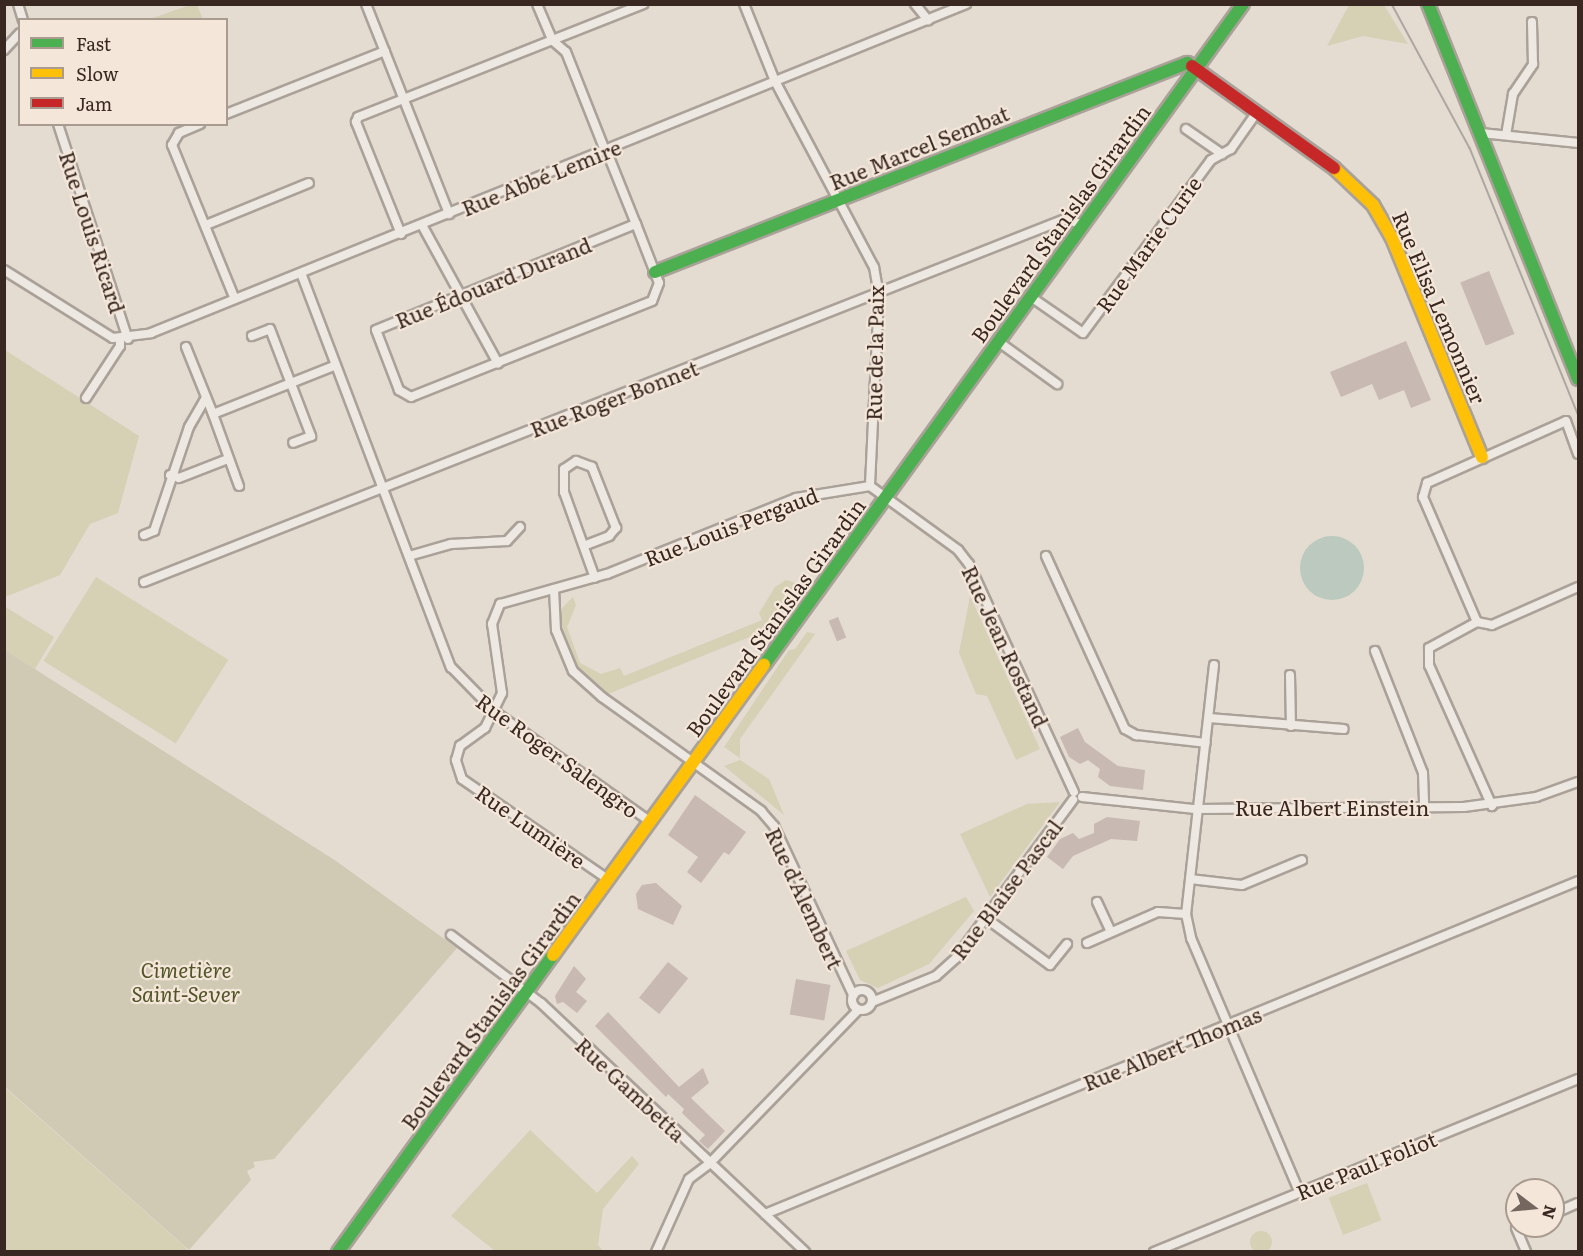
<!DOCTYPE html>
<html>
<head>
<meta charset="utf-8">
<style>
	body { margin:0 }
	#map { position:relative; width:1583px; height:1256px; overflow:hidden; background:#e4dbd1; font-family:Literata,serif }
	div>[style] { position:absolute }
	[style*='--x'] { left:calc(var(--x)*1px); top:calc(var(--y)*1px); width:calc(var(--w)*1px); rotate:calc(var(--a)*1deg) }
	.green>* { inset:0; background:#d6d0b5; transform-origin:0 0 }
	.round { border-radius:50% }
	.cemetery>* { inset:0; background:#d0cab4 }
	.water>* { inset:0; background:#bbc9be }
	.building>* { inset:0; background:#c8b9b2; transform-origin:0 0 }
	.roads { filter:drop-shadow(2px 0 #aaa199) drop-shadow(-2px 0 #aaa199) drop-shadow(0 2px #aaa199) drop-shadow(0 -2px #aaa199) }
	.street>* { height:8px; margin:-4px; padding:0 4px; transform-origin:4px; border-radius:4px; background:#ede8e2 }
	.street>.ring { margin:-4px; padding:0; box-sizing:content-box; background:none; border:8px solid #ede8e2; border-radius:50% }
	.fast>* { height:12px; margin:-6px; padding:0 6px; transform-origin:6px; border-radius:6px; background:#4caf50 }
	.slow>* { height:12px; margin:-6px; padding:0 6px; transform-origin:6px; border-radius:6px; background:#ffc107 }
	.jam>* { height:12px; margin:-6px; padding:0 6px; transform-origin:6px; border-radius:6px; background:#c62828 }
	.tram>* { height:1.5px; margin:-0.75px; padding:0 0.75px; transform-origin:0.75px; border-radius:0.75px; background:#ada7a2 }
	span { translate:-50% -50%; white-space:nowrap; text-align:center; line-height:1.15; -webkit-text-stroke:4.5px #f4e7d9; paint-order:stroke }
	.street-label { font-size:21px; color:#392821 }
	.park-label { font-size:21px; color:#525529; font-style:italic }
	.frame { position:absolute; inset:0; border:6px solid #392821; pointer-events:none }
	.legend { position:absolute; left:18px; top:18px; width:210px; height:108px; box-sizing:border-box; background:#f4e7d9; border:2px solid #a99b8f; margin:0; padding:8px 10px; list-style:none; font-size:18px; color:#392821 }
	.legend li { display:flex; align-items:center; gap:12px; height:30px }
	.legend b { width:30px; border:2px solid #a99b8f }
	.north { position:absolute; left:1505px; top:1178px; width:60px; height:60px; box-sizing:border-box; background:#f4e7d9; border:2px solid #a99b8f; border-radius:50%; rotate:106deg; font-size:16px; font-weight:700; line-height:24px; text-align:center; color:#392821 }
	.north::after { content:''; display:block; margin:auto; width:21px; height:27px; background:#75675f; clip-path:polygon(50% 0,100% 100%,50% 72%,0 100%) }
</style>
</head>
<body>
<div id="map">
	<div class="green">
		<div style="clip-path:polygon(190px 5px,197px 5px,203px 19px,150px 19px)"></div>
		<div style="clip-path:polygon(1349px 5px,1384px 5px,1408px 44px,1363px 36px,1327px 46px)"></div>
		<div style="clip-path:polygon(5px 350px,139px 436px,118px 513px,90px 524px,60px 575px,5px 597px)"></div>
		<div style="left:96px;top:577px;width:156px;height:99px;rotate:32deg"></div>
		<div style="clip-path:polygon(786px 580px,803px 585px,772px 628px,608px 694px,571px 663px,558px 626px,560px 610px,573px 597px,576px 605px,567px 627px,580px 663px,601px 674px,620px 668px,624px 676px,762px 620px,759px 613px,775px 587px)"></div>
		<div style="clip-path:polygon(970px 596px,1040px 749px,1016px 760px,987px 696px,976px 694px,959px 653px)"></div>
		<div style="clip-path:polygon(4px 606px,54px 637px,35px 669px,5px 650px)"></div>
		<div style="clip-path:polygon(807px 632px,815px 634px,740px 739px,740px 758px,724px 747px,789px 650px,795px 649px)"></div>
		<div style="clip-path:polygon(740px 760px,769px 779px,784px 815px,724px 766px)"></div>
		<div style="clip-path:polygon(1060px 802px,990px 897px,960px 834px,1027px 804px)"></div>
		<div style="clip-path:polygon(966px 897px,974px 911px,929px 964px,878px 988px,860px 980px,846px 951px)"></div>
		<div style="clip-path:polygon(4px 1087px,185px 1247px,188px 1251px,5px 1251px)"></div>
		<div style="clip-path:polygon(530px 1130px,597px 1193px,632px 1156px,639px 1164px,603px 1209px,598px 1245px,603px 1251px,495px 1251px,451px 1216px)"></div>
		<div style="left:1367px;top:1183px;width:40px;height:41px;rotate:69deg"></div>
		<div class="round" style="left:1250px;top:1231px;width:22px;height:22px"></div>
	</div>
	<div class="cemetery">
		<div style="clip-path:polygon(5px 650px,336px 861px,457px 948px,274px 1159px,253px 1162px,255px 1167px,247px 1171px,251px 1180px,189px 1250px,5px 1087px)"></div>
	</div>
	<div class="water">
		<div class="round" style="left:1300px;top:536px;width:64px;height:64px"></div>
	</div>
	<div class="building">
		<div style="left:1489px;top:271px;width:68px;height:31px;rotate:68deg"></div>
		<div style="clip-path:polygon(1406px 341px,1431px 400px,1411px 408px,1404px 390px,1379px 400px,1372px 384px,1341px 397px,1330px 372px)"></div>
		<div style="left:838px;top:617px;width:22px;height:10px;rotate:68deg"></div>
		<div style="clip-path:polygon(1078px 728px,1085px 742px,1118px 766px,1145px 770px,1143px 790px,1110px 786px,1098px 777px,1100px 769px,1088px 760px,1080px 764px,1069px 757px,1060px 737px)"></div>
		<div style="clip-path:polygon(695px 795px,746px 832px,729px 855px,724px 852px,701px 883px,687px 872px,698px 857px,668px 835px)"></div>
		<div style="clip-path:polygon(1107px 817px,1140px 821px,1137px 841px,1111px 839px,1073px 856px,1063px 869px,1047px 857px,1060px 839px,1073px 833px,1079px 839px,1094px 833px,1094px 824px)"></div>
		<div style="clip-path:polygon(656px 883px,682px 906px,673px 925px,638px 909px,636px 894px,642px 885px)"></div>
		<div style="left:668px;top:962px;width:26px;height:46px;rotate:39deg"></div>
		<div style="clip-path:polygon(574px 966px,586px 979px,576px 992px,587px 1001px,577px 1013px,563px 1002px,557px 1004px,555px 996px)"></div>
		<div style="left:796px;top:979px;width:35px;height:36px;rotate:10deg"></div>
		<div style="clip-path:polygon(608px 1012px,679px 1087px,703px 1068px,709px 1083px,691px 1098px,725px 1131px,708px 1149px,699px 1141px,705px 1135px,682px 1113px,684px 1109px,668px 1094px,666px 1097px,595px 1026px)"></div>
	</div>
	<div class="roads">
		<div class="street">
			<div style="--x:18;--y:4;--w:17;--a:73"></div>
			<div style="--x:366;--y:4;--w:226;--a:68.4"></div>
			<div style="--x:537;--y:4;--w:39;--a:67"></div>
			<div style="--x:552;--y:40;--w:18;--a:41"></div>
			<div style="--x:566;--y:52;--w:103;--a:68.4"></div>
			<div style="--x:604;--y:148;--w:5;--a:53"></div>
			<div style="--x:607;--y:152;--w:78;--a:68.1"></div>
			<div style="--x:636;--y:224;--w:63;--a:68.7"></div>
			<div style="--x:659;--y:283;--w:19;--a:111"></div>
			<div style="--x:652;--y:301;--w:259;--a:158.3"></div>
			<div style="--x:411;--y:397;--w:14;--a:-150"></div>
			<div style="--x:399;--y:390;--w:64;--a:-111"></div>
			<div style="--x:376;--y:330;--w:281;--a:-22.2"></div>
			<div style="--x:744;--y:4;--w:83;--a:68.1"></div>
			<div style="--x:775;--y:81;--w:211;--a:62"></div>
			<div style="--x:874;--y:267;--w:27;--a:80"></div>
			<div style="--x:879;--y:294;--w:192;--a:92.7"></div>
			<div style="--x:915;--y:4;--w:21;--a:51"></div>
			<div style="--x:4;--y:50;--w:23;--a:-47"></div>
			<div style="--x:226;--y:114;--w:171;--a:-21.6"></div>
			<div style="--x:58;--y:124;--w:226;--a:72"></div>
			<div style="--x:200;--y:124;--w:23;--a:157"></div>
			<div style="--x:179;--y:133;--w:14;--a:120"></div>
			<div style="--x:172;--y:145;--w:166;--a:67.8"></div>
			<div style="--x:1186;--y:129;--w:44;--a:34.8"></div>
			<div style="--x:1481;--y:133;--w:98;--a:5.9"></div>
			<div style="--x:1506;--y:135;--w:42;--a:-80.3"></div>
			<div style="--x:1513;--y:94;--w:36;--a:-56"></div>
			<div style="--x:1533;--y:64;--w:42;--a:-91.4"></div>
			<div style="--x:206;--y:225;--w:111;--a:-22.2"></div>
			<div style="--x:422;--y:225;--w:158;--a:61.2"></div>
			<div style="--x:401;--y:234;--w:121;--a:-111.9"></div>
			<div style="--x:356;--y:122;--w:5;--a:-68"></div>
			<div style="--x:358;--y:117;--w:307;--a:-21.6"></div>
			<div style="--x:4;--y:270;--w:128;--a:32"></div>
			<div style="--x:113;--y:338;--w:38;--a:-7"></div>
			<div style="--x:151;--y:333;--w:879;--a:-21.98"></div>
			<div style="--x:301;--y:273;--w:422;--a:69.2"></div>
			<div style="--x:451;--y:667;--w:63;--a:45.6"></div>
			<div style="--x:495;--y:712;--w:191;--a:35.2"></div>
			<div style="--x:1031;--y:297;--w:63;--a:34.7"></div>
			<div style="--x:1083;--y:333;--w:215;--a:-53.5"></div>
			<div style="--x:1211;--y:160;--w:23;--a:-29"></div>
			<div style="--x:1231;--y:149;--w:45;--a:-54.9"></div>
			<div style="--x:252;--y:336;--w:19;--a:-21"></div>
			<div style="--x:270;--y:329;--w:115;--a:69"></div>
			<div style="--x:311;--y:436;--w:19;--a:159"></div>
			<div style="--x:999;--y:342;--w:72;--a:35.9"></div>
			<div style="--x:186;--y:347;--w:72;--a:68.1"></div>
			<div style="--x:86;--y:398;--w:62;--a:-56.8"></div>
			<div style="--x:120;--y:346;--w:8;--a:-90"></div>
			<div style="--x:170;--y:475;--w:9;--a:18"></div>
			<div style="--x:179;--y:478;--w:53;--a:-21.2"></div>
			<div style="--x:239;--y:486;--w:77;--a:-109.9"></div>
			<div style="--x:213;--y:414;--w:132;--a:-21.7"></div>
			<div style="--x:870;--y:486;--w:109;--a:36"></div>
			<div style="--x:958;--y:550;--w:18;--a:52"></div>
			<div style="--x:969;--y:564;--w:251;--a:65.3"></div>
			<div style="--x:144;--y:535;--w:11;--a:-22"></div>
			<div style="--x:154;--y:531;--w:110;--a:-71.4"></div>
			<div style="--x:189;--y:427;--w:34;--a:-60"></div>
			<div style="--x:586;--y:545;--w:25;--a:-21"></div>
			<div style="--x:609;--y:536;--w:11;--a:-49"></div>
			<div style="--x:616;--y:528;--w:66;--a:-111.5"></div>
			<div style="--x:592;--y:467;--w:17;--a:-159"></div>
			<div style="--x:576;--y:461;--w:14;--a:146"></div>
			<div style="--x:564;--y:469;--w:23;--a:90"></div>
			<div style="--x:564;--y:492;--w:91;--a:70.2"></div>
			<div style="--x:409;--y:556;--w:44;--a:-15.9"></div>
			<div style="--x:451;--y:544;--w:56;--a:-3.1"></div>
			<div style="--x:507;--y:541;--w:19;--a:-47"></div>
			<div style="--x:1046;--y:556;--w:190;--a:65.5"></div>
			<div style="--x:1125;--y:729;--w:13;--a:29"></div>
			<div style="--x:1136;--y:735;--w:70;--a:6.5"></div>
			<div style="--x:144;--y:582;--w:990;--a:-21.51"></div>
			<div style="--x:1065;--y:219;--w:19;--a:18"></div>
			<div style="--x:554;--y:589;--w:41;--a:87.2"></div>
			<div style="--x:556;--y:630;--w:44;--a:67.5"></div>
			<div style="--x:573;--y:671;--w:39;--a:42"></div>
			<div style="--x:602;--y:697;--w:196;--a:35.6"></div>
			<div style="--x:761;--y:811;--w:20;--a:49"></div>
			<div style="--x:774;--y:826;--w:187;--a:64.9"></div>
			<div style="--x:1477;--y:622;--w:136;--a:-113.4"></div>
			<div style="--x:1423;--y:497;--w:15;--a:-74"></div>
			<div style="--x:1427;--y:483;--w:152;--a:-24"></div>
			<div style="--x:1566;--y:421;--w:35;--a:70"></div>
			<div style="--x:1375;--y:651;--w:131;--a:68.5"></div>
			<div style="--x:1423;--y:773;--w:34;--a:88"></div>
			<div style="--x:1214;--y:665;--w:251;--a:96.4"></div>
			<div style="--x:1186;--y:914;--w:25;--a:78"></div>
			<div style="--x:1191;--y:938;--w:275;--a:66.9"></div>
			<div style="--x:1290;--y:675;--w:51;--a:88.9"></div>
			<div style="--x:1209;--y:718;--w:135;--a:4.7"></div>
			<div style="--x:1082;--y:797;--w:114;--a:6.1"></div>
			<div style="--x:1195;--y:809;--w:269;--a:-0.4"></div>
			<div style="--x:1464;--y:807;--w:73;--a:-7.9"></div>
			<div style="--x:1536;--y:797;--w:45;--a:-19.7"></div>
			<div style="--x:1492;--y:806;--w:154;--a:-114.1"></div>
			<div style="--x:1429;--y:665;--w:17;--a:-90"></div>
			<div style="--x:1429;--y:648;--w:55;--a:-28.4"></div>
			<div style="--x:1477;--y:622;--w:15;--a:11"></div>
			<div style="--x:1492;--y:625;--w:94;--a:-23.8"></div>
			<div style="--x:1190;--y:879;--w:52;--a:6.6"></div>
			<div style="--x:1242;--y:885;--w:65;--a:-22.6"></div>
			<div style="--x:609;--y:880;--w:178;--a:-145.5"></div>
			<div style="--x:462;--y:779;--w:20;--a:-108"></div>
			<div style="--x:456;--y:760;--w:15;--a:-74"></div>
			<div style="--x:460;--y:746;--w:31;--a:-36"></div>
			<div style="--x:485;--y:728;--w:39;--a:-64"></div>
			<div style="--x:502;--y:693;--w:70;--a:-98.2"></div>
			<div style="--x:492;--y:624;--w:22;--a:-68"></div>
			<div style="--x:500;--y:604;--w:111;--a:-15.7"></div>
			<div style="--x:607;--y:574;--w:204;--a:-21.9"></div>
			<div style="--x:796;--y:498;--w:75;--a:-9.2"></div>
			<div style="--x:1097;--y:902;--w:33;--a:65"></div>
			<div style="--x:987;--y:919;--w:78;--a:36.1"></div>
			<div style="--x:1050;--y:965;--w:27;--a:-51"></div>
			<div style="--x:451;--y:935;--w:113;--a:37.1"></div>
			<div style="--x:541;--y:1003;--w:363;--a:43.3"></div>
			<div style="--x:1087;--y:943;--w:77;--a:-23.6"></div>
			<div style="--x:1158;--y:912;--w:28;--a:4"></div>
			<div class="ring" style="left:852px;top:990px;width:12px;height:12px"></div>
			<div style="--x:872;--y:1002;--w:69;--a:-22.1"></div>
			<div style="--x:936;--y:976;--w:27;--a:-42"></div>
			<div style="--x:956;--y:958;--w:197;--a:-53.5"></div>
			<div style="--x:765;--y:1214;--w:879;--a:-22.27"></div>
			<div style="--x:1553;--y:1214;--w:27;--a:-24"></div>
			<div style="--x:1522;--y:1226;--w:6;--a:162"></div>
			<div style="--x:1516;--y:1228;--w:26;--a:67"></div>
			<div style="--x:656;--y:1252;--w:80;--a:-65.7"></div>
			<div style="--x:689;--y:1179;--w:25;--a:-37"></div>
			<div style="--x:709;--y:1164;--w:214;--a:-45.9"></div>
			<div style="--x:1154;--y:1252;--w:458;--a:-22.2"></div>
		</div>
		<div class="fast">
			<div style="--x:1428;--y:4;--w:404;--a:68.2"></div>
			<div style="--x:655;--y:272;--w:572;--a:-21.45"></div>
			<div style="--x:1187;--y:63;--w:6;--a:31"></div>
			<div style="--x:764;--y:665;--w:816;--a:-54.07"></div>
			<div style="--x:338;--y:1252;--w:367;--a:-54.1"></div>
		</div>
		<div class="slow">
			<div style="--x:1334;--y:168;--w:54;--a:43.5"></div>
			<div style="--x:1373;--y:205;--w:38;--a:60"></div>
			<div style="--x:1392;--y:238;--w:237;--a:67.7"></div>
			<div style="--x:553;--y:955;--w:359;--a:-54"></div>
		</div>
		<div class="jam">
			<div style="--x:1192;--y:66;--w:175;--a:35.7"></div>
		</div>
	</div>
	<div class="tram">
		<div style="--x:1392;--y:4;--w:164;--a:61.6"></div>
		<div style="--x:1470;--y:148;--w:287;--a:67.9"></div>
	</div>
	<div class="street-label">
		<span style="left:919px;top:147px;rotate:-22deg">Rue Marcel Sembat</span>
		<span style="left:541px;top:177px;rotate:-22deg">Rue Abbé Lemire</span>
		<span style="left:1060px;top:223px;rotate:-54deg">Boulevard Stanislas Girardin</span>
		<span style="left:93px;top:232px;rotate:72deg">Rue Louis Ricard</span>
		<span style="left:1148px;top:244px;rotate:-54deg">Rue Marie Curie</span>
		<span style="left:493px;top:282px;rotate:-22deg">Rue Édouard Durand</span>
		<span style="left:1440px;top:307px;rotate:67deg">Rue Elisa Lemonnier</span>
		<span style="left:874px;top:353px;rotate:-89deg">Rue de la Paix</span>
		<span style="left:614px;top:398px;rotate:-21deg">Rue Roger Bonnet</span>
		<span style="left:731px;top:526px;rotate:-21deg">Rue Louis Pergaud</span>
		<span style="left:775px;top:617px;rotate:-54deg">Boulevard Stanislas Girardin</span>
		<span style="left:1006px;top:646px;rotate:65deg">Rue Jean Rostand</span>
		<span style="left:558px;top:755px;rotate:36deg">Rue Roger Salengro</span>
		<span style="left:1332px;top:807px">Rue Albert Einstein</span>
		<span style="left:531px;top:826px;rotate:35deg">Rue Lumière</span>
		<span style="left:1006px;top:889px;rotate:-53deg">Rue Blaise Pascal</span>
		<span style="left:805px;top:898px;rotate:65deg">Rue d'Alembert</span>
		<span style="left:490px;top:1010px;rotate:-54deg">Boulevard Stanislas Girardin</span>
		<span style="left:1172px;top:1048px;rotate:-22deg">Rue Albert Thomas</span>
		<span style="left:631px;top:1089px;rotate:43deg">Rue Gambetta</span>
		<span style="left:1366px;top:1165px;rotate:-22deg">Rue Paul Foliot</span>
	</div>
	<div class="park-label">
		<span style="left:186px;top:981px">Cimetière<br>Saint-Sever</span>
	</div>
	<div class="frame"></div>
	<ul class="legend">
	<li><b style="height:8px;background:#4caf50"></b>Fast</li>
	<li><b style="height:8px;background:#ffc107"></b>Slow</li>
	<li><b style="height:8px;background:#c62828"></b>Jam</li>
	</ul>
	<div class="north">N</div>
</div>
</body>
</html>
